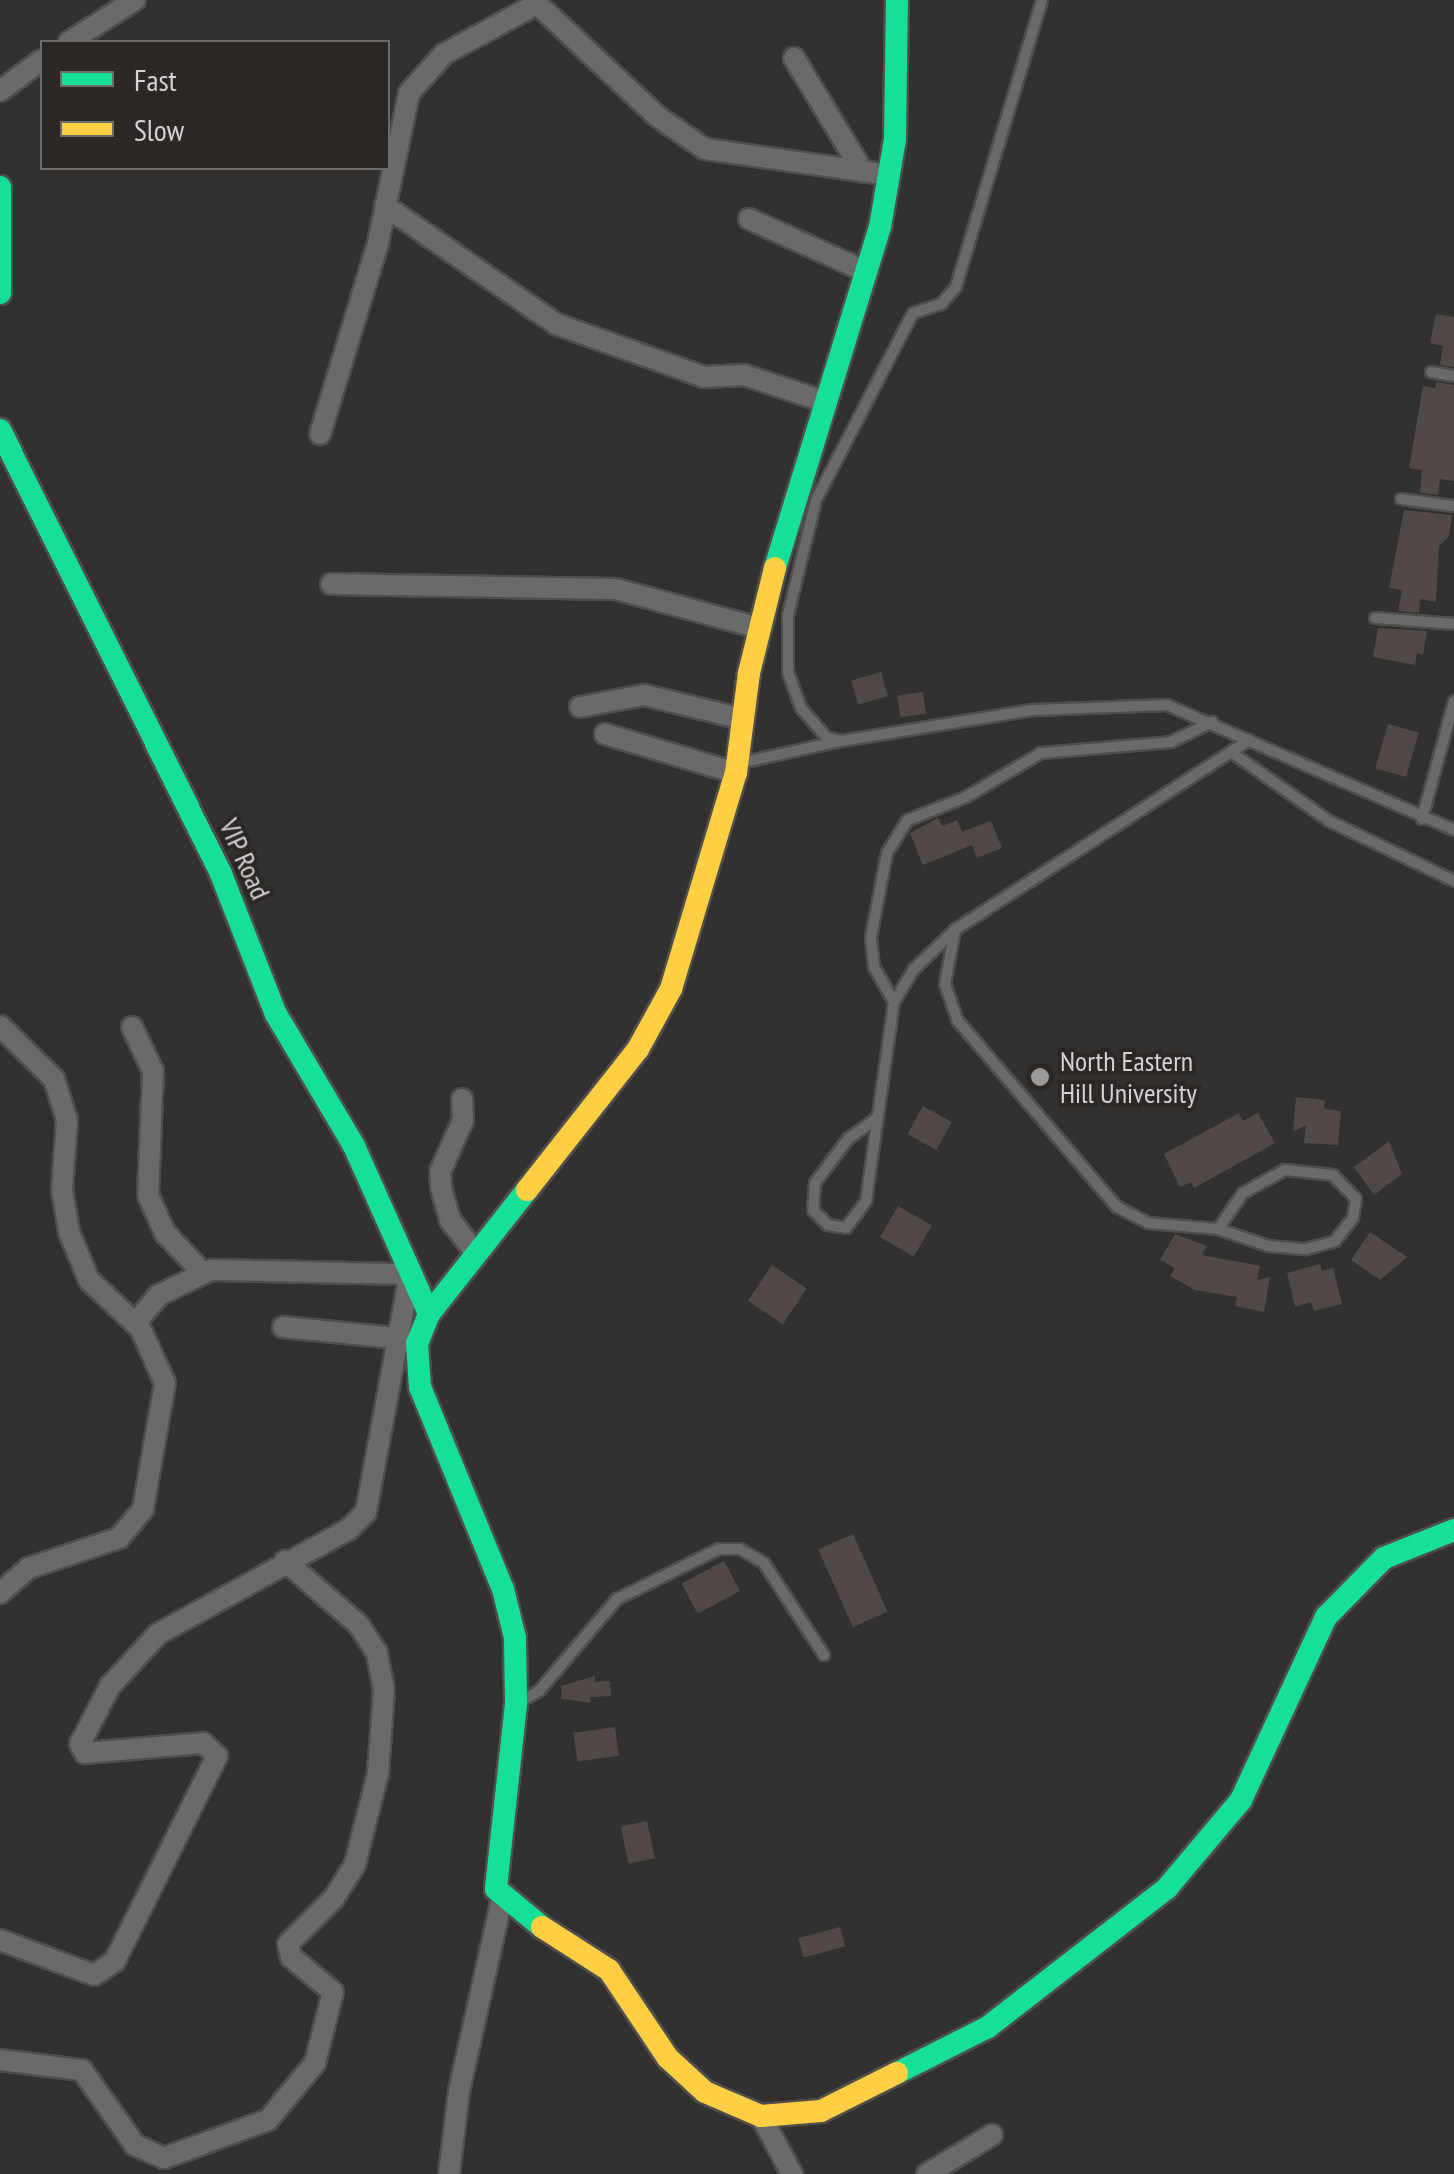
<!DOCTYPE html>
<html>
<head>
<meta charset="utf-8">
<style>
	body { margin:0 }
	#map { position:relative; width:1454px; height:2174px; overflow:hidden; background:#33312f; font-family:"PT Sans Narrow",sans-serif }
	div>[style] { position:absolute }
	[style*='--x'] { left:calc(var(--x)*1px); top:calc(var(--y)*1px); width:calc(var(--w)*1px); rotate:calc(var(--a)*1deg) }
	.building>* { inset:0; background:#504947; transform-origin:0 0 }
	.roads { filter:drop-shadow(2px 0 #4f4e4d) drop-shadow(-2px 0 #4f4e4d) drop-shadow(0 2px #4f4e4d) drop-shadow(0 -2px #4f4e4d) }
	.lane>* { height:10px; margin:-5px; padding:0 5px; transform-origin:5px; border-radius:5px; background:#6a6a69 }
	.street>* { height:20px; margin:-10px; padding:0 10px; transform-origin:10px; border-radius:10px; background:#6a6a69 }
	.fast>* { height:22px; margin:-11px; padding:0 11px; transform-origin:11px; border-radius:11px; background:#16e098 }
	.slow>* { height:22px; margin:-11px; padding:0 11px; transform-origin:11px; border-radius:11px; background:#ffcf43 }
	.dots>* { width:28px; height:28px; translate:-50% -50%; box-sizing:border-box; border:5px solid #2a2724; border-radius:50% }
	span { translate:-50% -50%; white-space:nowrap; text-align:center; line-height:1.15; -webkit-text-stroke:8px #2a2724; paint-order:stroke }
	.street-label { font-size:28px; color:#d5d2d1 }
	.poi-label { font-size:28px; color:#d5d2d1 }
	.left { translate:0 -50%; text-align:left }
	.legend { position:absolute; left:40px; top:40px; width:350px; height:130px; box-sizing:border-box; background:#2a2724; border:2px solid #6e6b69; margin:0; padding:12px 18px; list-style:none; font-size:30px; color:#d5d2d1 }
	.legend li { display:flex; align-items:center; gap:20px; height:50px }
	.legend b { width:50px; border:2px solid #6e6b69 }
</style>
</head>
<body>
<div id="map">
	<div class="building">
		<div style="clip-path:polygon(1436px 314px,1454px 317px,1454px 367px,1440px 365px,1443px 346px,1430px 343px)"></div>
		<div style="clip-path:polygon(1436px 382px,1454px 385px,1454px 481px,1440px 479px,1438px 495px,1420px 493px,1422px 470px,1409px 468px,1423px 386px,1435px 388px)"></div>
		<div style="clip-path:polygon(1404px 510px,1452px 515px,1449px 536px,1439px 546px,1436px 602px,1420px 599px,1419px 613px,1398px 611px,1402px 590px,1389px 588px)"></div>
		<div style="clip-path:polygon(1378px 628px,1427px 631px,1423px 655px,1417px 653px,1415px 665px,1373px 657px)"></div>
		<div style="left:881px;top:672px;width:25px;height:31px;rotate:74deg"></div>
		<div style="left:923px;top:692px;width:22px;height:26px;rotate:82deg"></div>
		<div style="left:1388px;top:724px;width:32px;height:46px;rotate:16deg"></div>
		<div style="clip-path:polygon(938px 818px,942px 826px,957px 820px,962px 832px,991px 821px,1002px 848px,977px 858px,972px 845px,923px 865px,910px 833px)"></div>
		<div style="clip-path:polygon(1296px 1097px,1325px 1100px,1324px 1109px,1341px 1111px,1338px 1145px,1304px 1143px,1306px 1125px,1293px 1132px)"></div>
		<div style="left:923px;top:1106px;width:33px;height:32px;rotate:29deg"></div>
		<div style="clip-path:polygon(1239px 1113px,1243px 1121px,1258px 1113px,1275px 1143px,1194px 1188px,1191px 1182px,1180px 1187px,1164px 1154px)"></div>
		<div style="clip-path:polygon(1389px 1141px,1402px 1174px,1374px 1195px,1354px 1167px)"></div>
		<div style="left:898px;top:1206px;width:39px;height:36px;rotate:30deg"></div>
		<div style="clip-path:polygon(1370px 1232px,1407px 1257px,1380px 1280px,1351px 1260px)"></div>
		<div style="clip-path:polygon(1175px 1234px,1207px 1246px,1202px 1255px,1260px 1266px,1257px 1280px,1270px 1277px,1264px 1312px,1235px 1306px,1237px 1297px,1195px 1290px,1170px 1276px,1175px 1268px,1160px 1260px)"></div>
		<div style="clip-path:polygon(1320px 1264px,1322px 1271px,1333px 1268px,1342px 1304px,1314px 1311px,1311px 1302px,1295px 1307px,1287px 1273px)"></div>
		<div style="left:772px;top:1265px;width:42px;height:43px;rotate:34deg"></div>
		<div style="left:853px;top:1534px;width:85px;height:38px;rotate:66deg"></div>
		<div style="left:724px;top:1561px;width:34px;height:48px;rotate:62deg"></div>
		<div style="clip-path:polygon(595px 1676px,595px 1682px,610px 1681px,611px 1696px,590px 1697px,591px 1703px,562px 1699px,561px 1686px)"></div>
		<div style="left:615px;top:1727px;width:29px;height:42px;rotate:82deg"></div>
		<div style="left:647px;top:1821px;width:38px;height:27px;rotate:78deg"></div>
		<div style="left:840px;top:1927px;width:20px;height:43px;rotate:75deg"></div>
	</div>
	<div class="roads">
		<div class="lane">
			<div style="--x:1042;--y:0;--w:300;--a:106.7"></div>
			<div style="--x:956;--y:287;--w:23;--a:131"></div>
			<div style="--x:941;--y:304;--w:29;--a:162"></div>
			<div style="--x:913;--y:313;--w:211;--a:117.4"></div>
			<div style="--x:816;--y:500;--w:118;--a:103.7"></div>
			<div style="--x:788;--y:615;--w:57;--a:90"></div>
			<div style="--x:788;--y:672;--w:38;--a:70"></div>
			<div style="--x:801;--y:708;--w:38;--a:49"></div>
			<div style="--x:826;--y:737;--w:16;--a:15"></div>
			<div style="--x:841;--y:741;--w:194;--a:-9.2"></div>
			<div style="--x:1033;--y:710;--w:134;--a:-2.1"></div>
			<div style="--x:1167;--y:705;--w:313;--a:23.5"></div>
			<div style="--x:1431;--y:372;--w:23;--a:10"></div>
			<div style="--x:1401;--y:499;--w:53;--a:7.5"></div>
			<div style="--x:1375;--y:618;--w:79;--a:4.3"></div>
			<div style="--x:1231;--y:752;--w:120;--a:35.1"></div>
			<div style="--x:1329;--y:821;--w:139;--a:25.6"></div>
			<div style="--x:740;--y:763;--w:102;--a:-12.4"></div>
			<div style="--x:1422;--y:819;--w:122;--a:-74.8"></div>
			<div style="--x:955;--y:930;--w:55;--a:100.5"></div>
			<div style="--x:945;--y:984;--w:39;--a:71"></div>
			<div style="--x:958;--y:1021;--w:245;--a:49.5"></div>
			<div style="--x:1117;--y:1207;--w:35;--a:27"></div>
			<div style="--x:1148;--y:1223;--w:70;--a:4.9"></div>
			<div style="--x:1218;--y:1229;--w:53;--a:18.8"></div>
			<div style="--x:1268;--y:1246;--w:38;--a:5"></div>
			<div style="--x:1306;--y:1249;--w:30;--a:-15"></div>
			<div style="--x:1335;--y:1241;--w:29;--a:-52"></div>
			<div style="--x:1353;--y:1218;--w:19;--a:-81"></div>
			<div style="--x:1356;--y:1199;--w:33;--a:-134"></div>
			<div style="--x:1333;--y:1175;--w:48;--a:-174.1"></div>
			<div style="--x:1285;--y:1170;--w:48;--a:151.3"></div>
			<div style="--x:1243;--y:1193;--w:44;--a:124.8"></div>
			<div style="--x:894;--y:1002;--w:40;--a:-119.7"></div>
			<div style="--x:874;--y:967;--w:30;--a:-96"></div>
			<div style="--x:871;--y:937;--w:86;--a:-79.2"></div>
			<div style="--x:887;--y:853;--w:39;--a:-58"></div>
			<div style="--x:908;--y:820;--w:62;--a:-21.6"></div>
			<div style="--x:966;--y:797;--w:87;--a:-30.4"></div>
			<div style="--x:1041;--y:753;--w:130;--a:-4.8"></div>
			<div style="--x:1171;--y:742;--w:46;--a:-26"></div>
			<div style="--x:877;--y:1118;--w:36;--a:144"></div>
			<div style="--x:848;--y:1139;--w:55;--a:126.9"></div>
			<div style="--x:815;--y:1183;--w:27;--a:94"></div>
			<div style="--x:813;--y:1210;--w:21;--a:45"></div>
			<div style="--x:828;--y:1225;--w:18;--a:9"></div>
			<div style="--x:846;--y:1228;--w:34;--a:-53"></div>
			<div style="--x:866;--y:1201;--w:201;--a:-82"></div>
			<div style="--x:894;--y:1002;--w:39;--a:-59"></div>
			<div style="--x:914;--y:969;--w:58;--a:-43.6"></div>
			<div style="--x:956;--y:929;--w:349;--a:-32.8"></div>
			<div style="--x:521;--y:1701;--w:21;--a:-29"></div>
			<div style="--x:539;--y:1691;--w:121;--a:-49.7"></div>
			<div style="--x:617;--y:1599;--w:114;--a:-26.1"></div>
			<div style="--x:719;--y:1549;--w:21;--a:0"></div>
			<div style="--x:740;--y:1549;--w:28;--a:30"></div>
			<div style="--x:764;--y:1563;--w:110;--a:56.9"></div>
		</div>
		<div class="street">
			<div style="--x:533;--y:0;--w:171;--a:43.1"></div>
			<div style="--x:658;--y:117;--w:57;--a:34.2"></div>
			<div style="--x:705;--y:149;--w:186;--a:8"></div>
			<div style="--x:69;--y:42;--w:78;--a:-32.5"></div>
			<div style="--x:794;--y:58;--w:133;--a:58.8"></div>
			<div style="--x:0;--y:91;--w:52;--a:-36.4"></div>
			<div style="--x:385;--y:206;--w:208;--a:34.6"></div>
			<div style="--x:556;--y:324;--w:157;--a:19.7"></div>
			<div style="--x:704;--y:377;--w:40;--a:-2.9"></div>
			<div style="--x:744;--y:375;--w:83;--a:18.2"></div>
			<div style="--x:749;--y:219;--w:129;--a:24.2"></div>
			<div style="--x:320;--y:434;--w:200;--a:-73.1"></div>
			<div style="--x:378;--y:243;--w:153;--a:-78.3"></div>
			<div style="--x:409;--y:93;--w:52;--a:-48.1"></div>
			<div style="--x:444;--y:54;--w:106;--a:-28.3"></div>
			<div style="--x:331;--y:584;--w:285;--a:1"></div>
			<div style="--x:616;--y:589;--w:148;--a:15.3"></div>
			<div style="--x:580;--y:707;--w:65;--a:-10.6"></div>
			<div style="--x:644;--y:695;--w:102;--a:13.6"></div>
			<div style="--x:605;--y:734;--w:137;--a:16.6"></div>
			<div style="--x:0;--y:1026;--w:76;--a:44.5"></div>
			<div style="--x:54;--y:1079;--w:43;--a:72.4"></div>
			<div style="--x:67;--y:1120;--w:70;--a:94.1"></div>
			<div style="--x:62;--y:1190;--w:43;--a:80.5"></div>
			<div style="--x:69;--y:1232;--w:52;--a:67.4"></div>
			<div style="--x:89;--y:1280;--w:67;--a:43.2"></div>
			<div style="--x:132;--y:1027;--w:49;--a:64.5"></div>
			<div style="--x:153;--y:1071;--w:124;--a:92.3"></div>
			<div style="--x:148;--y:1195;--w:42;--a:65.9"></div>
			<div style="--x:165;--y:1233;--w:52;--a:46.5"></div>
			<div style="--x:462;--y:1099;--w:21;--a:87"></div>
			<div style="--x:463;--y:1120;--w:57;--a:113.9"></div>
			<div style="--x:440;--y:1172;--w:16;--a:86"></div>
			<div style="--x:441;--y:1188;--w:33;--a:74"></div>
			<div style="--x:450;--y:1220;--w:41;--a:52"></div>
			<div style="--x:283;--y:1327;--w:113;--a:5.6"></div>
			<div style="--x:0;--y:1593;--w:38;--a:-41"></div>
			<div style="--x:29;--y:1568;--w:95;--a:-18.4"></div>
			<div style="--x:119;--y:1538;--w:38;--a:-50"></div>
			<div style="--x:143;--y:1509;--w:128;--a:-80.1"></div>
			<div style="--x:165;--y:1383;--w:68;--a:-114.3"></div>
			<div style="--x:137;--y:1321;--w:34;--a:-50"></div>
			<div style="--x:159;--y:1295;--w:58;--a:-25.7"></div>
			<div style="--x:211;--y:1270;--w:199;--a:1.2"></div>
			<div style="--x:410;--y:1274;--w:242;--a:100.5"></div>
			<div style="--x:366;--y:1512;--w:24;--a:135"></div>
			<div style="--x:349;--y:1529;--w:218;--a:151.2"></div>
			<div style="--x:158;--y:1634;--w:71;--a:132.7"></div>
			<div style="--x:110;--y:1686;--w:65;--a:117.3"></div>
			<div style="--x:80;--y:1744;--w:10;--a:61"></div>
			<div style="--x:85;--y:1753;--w:118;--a:-4.8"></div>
			<div style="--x:203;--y:1743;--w:19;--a:43"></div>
			<div style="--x:217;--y:1756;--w:229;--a:116.5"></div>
			<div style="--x:115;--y:1961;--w:25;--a:146"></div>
			<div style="--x:94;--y:1975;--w:100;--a:-159.6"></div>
			<div style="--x:0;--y:2060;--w:83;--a:7"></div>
			<div style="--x:82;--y:2070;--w:92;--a:54.8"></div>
			<div style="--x:135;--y:2145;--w:32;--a:24"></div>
			<div style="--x:164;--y:2158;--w:111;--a:-20.1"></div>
			<div style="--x:268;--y:2120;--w:74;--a:-50.5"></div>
			<div style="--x:315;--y:2063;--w:73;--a:-75.8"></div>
			<div style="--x:333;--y:1992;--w:55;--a:-140.2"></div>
			<div style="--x:291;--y:1957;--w:13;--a:-103"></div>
			<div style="--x:288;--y:1944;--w:65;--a:-45"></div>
			<div style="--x:334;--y:1898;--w:40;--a:-58"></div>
			<div style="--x:355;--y:1864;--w:94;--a:-75.8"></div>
			<div style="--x:378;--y:1773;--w:83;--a:-85.9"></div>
			<div style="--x:384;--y:1690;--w:38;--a:-101"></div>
			<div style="--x:377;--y:1653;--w:33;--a:-123"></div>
			<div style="--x:359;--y:1625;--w:98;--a:-139.1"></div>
			<div style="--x:761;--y:2116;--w:66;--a:61.9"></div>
			<div style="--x:449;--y:2174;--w:84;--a:-83.1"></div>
			<div style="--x:459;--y:2091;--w:197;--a:-77.4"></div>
			<div style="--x:927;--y:2174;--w:76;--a:-31"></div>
		</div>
		<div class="fast">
			<div style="--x:0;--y:187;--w:106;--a:90"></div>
			<div style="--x:0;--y:430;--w:496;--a:63.5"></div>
			<div style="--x:221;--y:874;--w:150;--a:68.6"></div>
			<div style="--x:276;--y:1014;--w:153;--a:59.4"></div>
			<div style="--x:354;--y:1146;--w:184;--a:65.9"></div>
			<div style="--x:775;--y:568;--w:357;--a:-72.9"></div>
			<div style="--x:880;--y:227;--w:89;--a:-80.3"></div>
			<div style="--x:895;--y:139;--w:139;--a:-89.2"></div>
			<div style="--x:527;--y:1190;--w:158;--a:128.3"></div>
			<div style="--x:429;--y:1314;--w:32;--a:112"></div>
			<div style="--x:417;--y:1344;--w:43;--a:86"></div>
			<div style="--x:420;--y:1387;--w:218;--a:67.7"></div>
			<div style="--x:503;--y:1589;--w:50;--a:76.2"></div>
			<div style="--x:515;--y:1638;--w:66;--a:89.1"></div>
			<div style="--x:516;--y:1704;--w:186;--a:96.2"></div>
			<div style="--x:496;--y:1889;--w:60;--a:39.6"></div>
			<div style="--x:897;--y:2073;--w:102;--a:-26.8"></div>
			<div style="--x:988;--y:2027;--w:227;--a:-37.8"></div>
			<div style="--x:1167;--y:1888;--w:115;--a:-49.9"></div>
			<div style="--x:1241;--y:1800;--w:202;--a:-65.1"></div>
			<div style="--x:1326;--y:1617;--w:83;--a:-45.5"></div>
			<div style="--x:1384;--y:1558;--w:75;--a:-21.8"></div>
		</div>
		<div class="slow">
			<div style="--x:527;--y:1190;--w:179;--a:-51.8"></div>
			<div style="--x:638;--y:1049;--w:68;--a:-61.2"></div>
			<div style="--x:671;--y:989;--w:226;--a:-73.3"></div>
			<div style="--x:736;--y:773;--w:101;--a:-82.6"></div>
			<div style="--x:749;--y:673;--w:108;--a:-76.1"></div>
			<div style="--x:542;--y:1927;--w:80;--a:32.7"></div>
			<div style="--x:609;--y:1970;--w:106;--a:56.2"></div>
			<div style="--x:668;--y:2058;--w:50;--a:42.6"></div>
			<div style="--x:705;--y:2092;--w:61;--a:23.2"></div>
			<div style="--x:761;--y:2116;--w:60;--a:-4.8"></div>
			<div style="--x:821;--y:2111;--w:85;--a:-26.6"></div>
		</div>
	</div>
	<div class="dots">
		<div style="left:1040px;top:1077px;background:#9c9a98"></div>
	</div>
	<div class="street-label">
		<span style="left:245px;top:859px;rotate:66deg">VIP Road</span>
	</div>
	<div class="poi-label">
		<span class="left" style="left:1060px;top:1077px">North Eastern<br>Hill University</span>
	</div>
	<ul class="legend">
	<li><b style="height:12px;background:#16e098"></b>Fast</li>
	<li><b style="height:12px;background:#ffcf43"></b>Slow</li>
	</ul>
</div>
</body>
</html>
